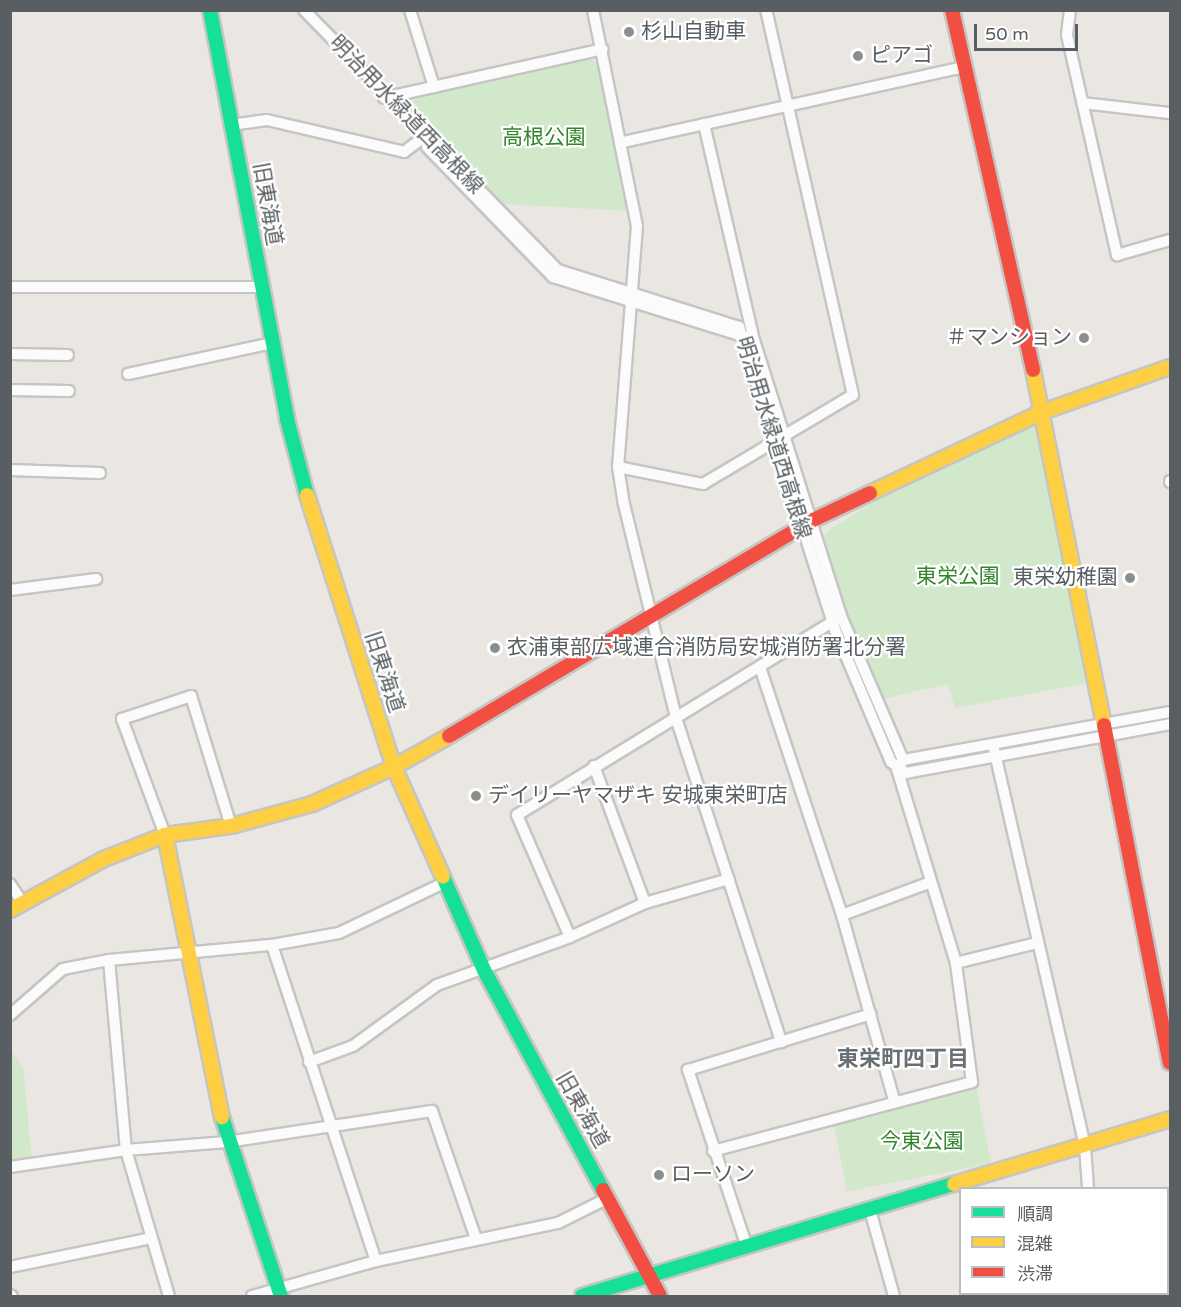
<!DOCTYPE html>
<html>
<head>
<meta charset="utf-8">
<style>
	body { margin:0 }
	#map { position:relative; width:1181px; height:1307px; overflow:hidden; background:#eae7e2; font-family:"Varela Round","Noto Sans JP",sans-serif }
	div>[style] { position:absolute }
	[style*='--x'] { left:calc(var(--x)*1px); top:calc(var(--y)*1px); width:calc(var(--w)*1px); rotate:calc(var(--a)*1deg) }
	.green>* { inset:0; background:#d2e8cb; transform-origin:0 0 }
	.roads { filter:drop-shadow(2px 0 #c5c5c4) drop-shadow(-2px 0 #c5c5c4) drop-shadow(0 2px #c5c5c4) drop-shadow(0 -2px #c5c5c4) }
	.street>* { height:10px; margin:-5px; padding:0 5px; transform-origin:5px; border-radius:5px; background:#fcfbfb }
	.fast>* { height:14px; margin:-7px; padding:0 7px; transform-origin:7px; border-radius:7px; background:#16e098 }
	.slow>* { height:14px; margin:-7px; padding:0 7px; transform-origin:7px; border-radius:7px; background:#ffcf43 }
	.jam>* { height:14px; margin:-7px; padding:0 7px; transform-origin:7px; border-radius:7px; background:#f24e42 }
	.dots>* { width:16px; height:16px; translate:-50% -50%; box-sizing:border-box; border:3px solid #fff; border-radius:50% }
	span { translate:-50% -50%; white-space:nowrap; text-align:center; line-height:1.15; -webkit-text-stroke:4.5px #fff; paint-order:stroke }
	.poi-label { font-size:21px; color:#585e62 }
	.left { translate:0 -50%; text-align:left }
	.right { translate:-100% -50%; text-align:right }
	.street-label { font-size:21px; color:#585e62 }
	.park-label { font-size:21px; color:#34862d }
	.neighbourhood-label { font-size:22px; color:#697074; font-weight:700 }
	.frame { position:absolute; inset:0; border:12px solid #585e62; pointer-events:none }
	.legend { position:absolute; left:959px; top:1187px; width:210px; height:108px; box-sizing:border-box; background:#fff; border:2px solid #bcbfc0; margin:0; padding:8px 10px; list-style:none; font-size:18px; color:#585e62 }
	.legend li { display:flex; align-items:center; gap:12px; height:30px }
	.legend b { width:30px; border:2px solid #bcbfc0 }
	.scale { position:absolute; left:974px; top:24px; width:104px; height:27px; box-sizing:border-box; border:3px solid #585e62; border-top:0; padding-left:8px; font-size:18px; line-height:21px; white-space:nowrap; color:#585e62; -webkit-text-stroke:4px #fff; paint-order:stroke }
</style>
</head>
<body>
<div id="map">
	<div class="green">
		<div style="clip-path:polygon(589px 58px,597px 62px,630px 211px,504px 204px,410px 108px,414px 97px)"></div>
		<div style="clip-path:polygon(1037px 418px,1088px 683px,955px 708px,948px 684px,883px 699px,846px 616px,824px 536px,827px 531px,928px 469px)"></div>
		<div style="clip-path:polygon(10px 1049px,23px 1067px,32px 1160px,10px 1163px)"></div>
		<div style="left:976px;top:1086px;width:79px;height:147px;rotate:79deg"></div>
	</div>
	<div class="roads">
		<div class="street">
			<div style="--x:304;--y:10;--w:363;--a:45.7"></div>
			<div style="--x:558;--y:270;--w:190;--a:17.5"></div>
			<div style="--x:739;--y:327;--w:318;--a:72.4"></div>
			<div style="--x:835;--y:630;--w:143;--a:67"></div>
			<div style="--x:891;--y:762;--w:19;--a:36"></div>
			<div style="--x:906;--y:773;--w:269;--a:-10.5"></div>
			<div style="--x:410;--y:10;--w:81;--a:72.7"></div>
			<div style="--x:593;--y:10;--w:220;--a:78.5"></div>
			<div style="--x:637;--y:226;--w:242;--a:94.5"></div>
			<div style="--x:618;--y:467;--w:33;--a:81"></div>
			<div style="--x:623;--y:500;--w:224;--a:76.3"></div>
			<div style="--x:676;--y:718;--w:341;--a:72"></div>
			<div style="--x:1070;--y:10;--w:25;--a:97"></div>
			<div style="--x:1067;--y:35;--w:226;--a:77.2"></div>
			<div style="--x:1117;--y:255;--w:55;--a:-15.8"></div>
			<div style="--x:384;--y:98;--w:224;--a:-12.6"></div>
			<div style="--x:1083;--y:103;--w:88;--a:6.6"></div>
			<div style="--x:704;--y:124;--w:222;--a:77"></div>
			<div style="--x:754;--y:340;--w:289;--a:72.5"></div>
			<div style="--x:841;--y:616;--w:157;--a:66.7"></div>
			<div style="--x:231;--y:125;--w:36;--a:-8"></div>
			<div style="--x:267;--y:120;--w:141;--a:13.1"></div>
			<div style="--x:404;--y:152;--w:20;--a:-37"></div>
			<div style="--x:623;--y:142;--w:348;--a:-12.4"></div>
			<div style="--x:427;--y:147;--w:181;--a:45.9"></div>
			<div style="--x:553;--y:277;--w:202;--a:17.3"></div>
			<div style="--x:10;--y:287;--w:251;--a:0"></div>
			<div style="--x:10;--y:354;--w:58;--a:1"></div>
			<div style="--x:128;--y:374;--w:147;--a:-12.1"></div>
			<div style="--x:10;--y:390;--w:59;--a:1"></div>
			<div style="--x:618;--y:467;--w:87;--a:11.3"></div>
			<div style="--x:703;--y:484;--w:174;--a:-30.7"></div>
			<div style="--x:853;--y:395;--w:395;--a:-102.7"></div>
			<div style="--x:10;--y:470;--w:90;--a:1.9"></div>
			<div style="--x:1170;--y:481;--w:1;--a:90"></div>
			<div style="--x:10;--y:590;--w:87;--a:-7.3"></div>
			<div style="--x:760;--y:667;--w:261;--a:71.7"></div>
			<div style="--x:842;--y:915;--w:195;--a:74.3"></div>
			<div style="--x:994;--y:749;--w:407;--a:77.1"></div>
			<div style="--x:1085;--y:1146;--w:42;--a:85.9"></div>
			<div style="--x:594;--y:766;--w:146;--a:69.6"></div>
			<div style="--x:165;--y:835;--w:124;--a:-110.3"></div>
			<div style="--x:122;--y:719;--w:73;--a:-18.4"></div>
			<div style="--x:191;--y:696;--w:136;--a:72.9"></div>
			<div style="--x:10;--y:884;--w:22;--a:56"></div>
			<div style="--x:842;--y:915;--w:95;--a:-20.3"></div>
			<div style="--x:570;--y:937;--w:133;--a:-113.5"></div>
			<div style="--x:517;--y:815;--w:377;--a:-31.5"></div>
			<div style="--x:272;--y:945;--w:333;--a:71.8"></div>
			<div style="--x:109;--y:960;--w:191;--a:84.9"></div>
			<div style="--x:126;--y:1150;--w:152;--a:73.6"></div>
			<div style="--x:956;--y:963;--w:83;--a:-13.9"></div>
			<div style="--x:10;--y:1015;--w:70;--a:-41"></div>
			<div style="--x:63;--y:969;--w:47;--a:-11.1"></div>
			<div style="--x:109;--y:960;--w:164;--a:-5.3"></div>
			<div style="--x:272;--y:945;--w:68;--a:-10.2"></div>
			<div style="--x:339;--y:933;--w:116;--a:-25.5"></div>
			<div style="--x:309;--y:1062;--w:47;--a:-20"></div>
			<div style="--x:353;--y:1046;--w:104;--a:-36"></div>
			<div style="--x:437;--y:985;--w:141;--a:-19.8"></div>
			<div style="--x:570;--y:937;--w:82;--a:-24.4"></div>
			<div style="--x:645;--y:903;--w:87;--a:-15.9"></div>
			<div style="--x:713;--y:1151;--w:268;--a:-14.9"></div>
			<div style="--x:972;--y:1082;--w:120;--a:-97.7"></div>
			<div style="--x:956;--y:963;--w:203;--a:-106.9"></div>
			<div style="--x:897;--y:769;--w:11;--a:-56"></div>
			<div style="--x:903;--y:760;--w:271;--a:-10.2"></div>
			<div style="--x:10;--y:1167;--w:117;--a:-8.3"></div>
			<div style="--x:126;--y:1150;--w:101;--a:-4.5"></div>
			<div style="--x:227;--y:1142;--w:207;--a:-8.6"></div>
			<div style="--x:432;--y:1111;--w:135;--a:71"></div>
			<div style="--x:870;--y:1210;--w:89;--a:74.4"></div>
			<div style="--x:747;--y:1247;--w:187;--a:-108.4"></div>
			<div style="--x:688;--y:1070;--w:191;--a:-17"></div>
			<div style="--x:10;--y:1267;--w:144;--a:-11.6"></div>
			<div style="--x:979;--y:1294;--w:2;--a:90"></div>
			<div style="--x:1096;--y:1294;--w:2;--a:63"></div>
			<div style="--x:10;--y:1295;--w:2;--a:27"></div>
			<div style="--x:252;--y:1296;--w:129;--a:-15.8"></div>
			<div style="--x:376;--y:1261;--w:186;--a:-11.8"></div>
			<div style="--x:558;--y:1223;--w:56;--a:-26.6"></div>
		</div>
		<div class="fast">
			<div style="--x:210;--y:10;--w:416;--a:79.3"></div>
			<div style="--x:287;--y:419;--w:79;--a:75.3"></div>
			<div style="--x:443;--y:877;--w:102;--a:66.2"></div>
			<div style="--x:484;--y:970;--w:250;--a:61.6"></div>
			<div style="--x:222;--y:1117;--w:188;--a:71.8"></div>
			<div style="--x:582;--y:1296;--w:388;--a:-16.8"></div>
		</div>
		<div class="slow">
			<div style="--x:1033;--y:370;--w:362;--a:78.7"></div>
			<div style="--x:870;--y:493;--w:190;--a:-25.2"></div>
			<div style="--x:1042;--y:412;--w:136;--a:-19.4"></div>
			<div style="--x:307;--y:495;--w:286;--a:72.3"></div>
			<div style="--x:394;--y:767;--w:120;--a:66"></div>
			<div style="--x:165;--y:835;--w:288;--a:78.6"></div>
			<div style="--x:10;--y:910;--w:107;--a:-28.5"></div>
			<div style="--x:104;--y:859;--w:66;--a:-21.5"></div>
			<div style="--x:165;--y:835;--w:67;--a:-7.8"></div>
			<div style="--x:231;--y:826;--w:84;--a:-15.2"></div>
			<div style="--x:312;--y:804;--w:90;--a:-24.3"></div>
			<div style="--x:394;--y:767;--w:63;--a:-29.4"></div>
			<div style="--x:954;--y:1184;--w:226;--a:-16.7"></div>
		</div>
		<div class="jam">
			<div style="--x:952;--y:10;--w:369;--a:77.3"></div>
			<div style="--x:1104;--y:725;--w:344;--a:79"></div>
			<div style="--x:449;--y:736;--w:423;--a:-30.7"></div>
			<div style="--x:813;--y:520;--w:63;--a:-25.3"></div>
			<div style="--x:603;--y:1190;--w:120;--a:61.7"></div>
		</div>
	</div>
	<div class="dots">
		<div style="left:629px;top:32px;background:#8b8e8f"></div>
		<div style="left:858px;top:56px;background:#8b8e8f"></div>
		<div style="left:1084px;top:338px;background:#8b8e8f"></div>
		<div style="left:1130px;top:578px;background:#8b8e8f"></div>
		<div style="left:495px;top:648px;background:#8b8e8f"></div>
		<div style="left:476px;top:796px;background:#8b8e8f"></div>
		<div style="left:659px;top:1175px;background:#8b8e8f"></div>
	</div>
	<div class="poi-label">
		<span class="left" style="left:641px;top:32px">杉山自動車</span>
		<span class="left" style="left:870px;top:56px">ピアゴ</span>
		<span class="right" style="left:1072px;top:338px">＃マンション</span>
		<span class="right" style="left:1118px;top:578px">東栄幼稚園</span>
		<span class="left" style="left:507px;top:648px">衣浦東部広域連合消防局安城消防署北分署</span>
		<span class="left" style="left:488px;top:796px">デイリーヤマザキ 安城東栄町店</span>
		<span class="left" style="left:671px;top:1175px">ローソン</span>
	</div>
	<div class="street-label">
		<span style="left:406px;top:115px;rotate:46deg">明治用水緑道西高根線</span>
		<span style="left:267px;top:204px;rotate:80deg">旧東海道</span>
		<span style="left:773px;top:438px;rotate:73deg">明治用水緑道西高根線</span>
		<span style="left:384px;top:672px;rotate:72deg">旧東海道</span>
		<span style="left:582px;top:1110px;rotate:60deg">旧東海道</span>
	</div>
	<div class="park-label">
		<span style="left:544px;top:138px">高根公園</span>
		<span style="left:958px;top:577px">東栄公園</span>
		<span style="left:922px;top:1142px">今東公園</span>
	</div>
	<div class="neighbourhood-label">
		<span style="left:903px;top:1060px">東栄町四丁目</span>
	</div>
	<div class="frame"></div>
	<ul class="legend">
	<li><b style="height:8px;background:#16e098"></b>順調</li>
	<li><b style="height:8px;background:#ffcf43"></b>混雑</li>
	<li><b style="height:8px;background:#f24e42"></b>渋滞</li>
	</ul>
	<div class="scale">50 m</div>
</div>
</body>
</html>
